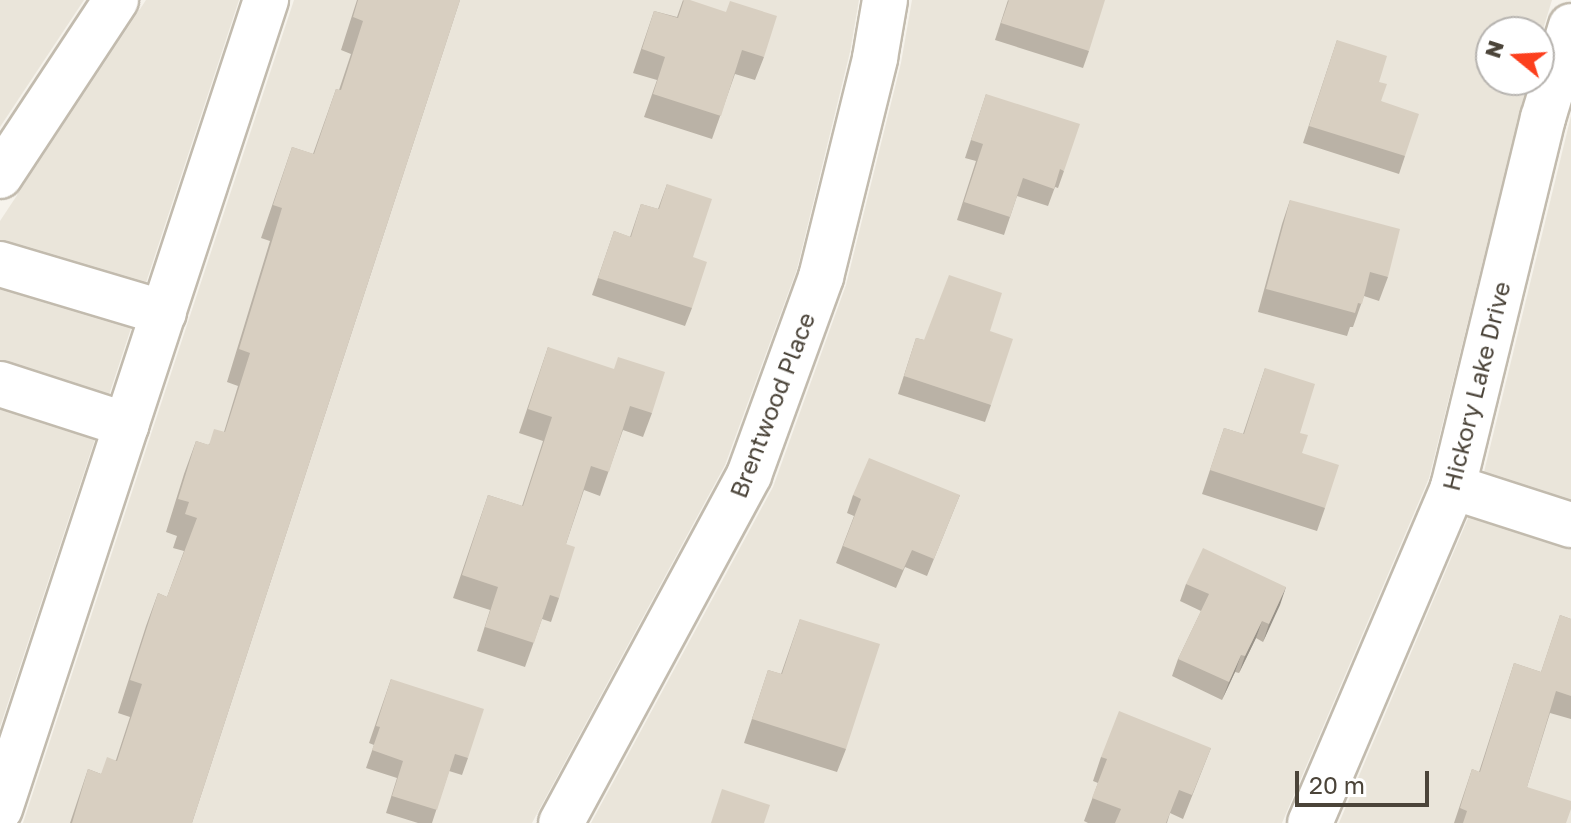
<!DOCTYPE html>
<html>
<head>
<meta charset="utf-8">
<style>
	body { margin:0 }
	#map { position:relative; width:1571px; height:823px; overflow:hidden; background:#f6f3ec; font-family:"Golos Text",sans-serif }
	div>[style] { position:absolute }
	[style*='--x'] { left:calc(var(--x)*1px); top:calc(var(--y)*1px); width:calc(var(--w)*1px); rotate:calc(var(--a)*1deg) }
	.residential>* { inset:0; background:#eae5da }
	.roads { filter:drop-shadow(2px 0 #c2bbae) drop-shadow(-2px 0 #c2bbae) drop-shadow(0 2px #c2bbae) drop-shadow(0 -2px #c2bbae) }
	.minor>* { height:44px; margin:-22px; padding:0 22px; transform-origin:22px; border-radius:22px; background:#fff }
	.wall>* { inset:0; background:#bab2a6 }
	.shaded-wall>* { inset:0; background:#979187 }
	.building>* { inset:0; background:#d8cfc1 }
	span { translate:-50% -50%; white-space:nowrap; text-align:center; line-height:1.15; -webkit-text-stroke:6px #fff; paint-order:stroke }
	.street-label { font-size:24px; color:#4b4439 }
	.north { position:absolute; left:1475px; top:16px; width:80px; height:80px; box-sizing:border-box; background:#fff; border:2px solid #b7b4b0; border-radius:50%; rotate:288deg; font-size:22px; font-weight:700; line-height:32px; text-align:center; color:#4b4439 }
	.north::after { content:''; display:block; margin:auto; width:28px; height:36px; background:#fc3f1d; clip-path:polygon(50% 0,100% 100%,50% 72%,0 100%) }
	.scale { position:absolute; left:1295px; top:771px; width:134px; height:36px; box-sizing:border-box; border:4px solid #4b4439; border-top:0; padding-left:10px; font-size:24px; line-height:28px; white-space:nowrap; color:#4b4439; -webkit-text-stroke:6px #fff; paint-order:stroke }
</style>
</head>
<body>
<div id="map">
	<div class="residential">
		<div style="clip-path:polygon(0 0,84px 0,0 127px)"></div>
		<div style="clip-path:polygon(146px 0,239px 0,109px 395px,0 360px,0 221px)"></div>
		<div style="clip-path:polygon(294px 0,859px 0,850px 52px,797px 269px,725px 465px,532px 823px,23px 823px)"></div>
		<div style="clip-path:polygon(912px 0,1552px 0,1539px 42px,1539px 32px,1491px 32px,1491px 80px,1528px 80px,1429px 478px,1282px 823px,591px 823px,773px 487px,846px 285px,901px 63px)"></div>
		<div style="clip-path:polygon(1571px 116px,1571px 501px,1484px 472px)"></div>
		<div style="clip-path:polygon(0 408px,95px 439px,0 727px)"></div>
		<div style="clip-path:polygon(1469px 516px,1571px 549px,1571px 823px,1339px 823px)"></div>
	</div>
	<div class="roads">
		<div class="minor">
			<div style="--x:0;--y:176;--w:211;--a:-56.6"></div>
			<div style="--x:0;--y:264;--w:171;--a:16.6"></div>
			<div style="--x:0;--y:384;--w:133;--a:17.9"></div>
			<div style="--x:1453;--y:487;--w:124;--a:17.9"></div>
			<div style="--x:0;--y:809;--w:852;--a:-71.8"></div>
			<div style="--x:561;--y:823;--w:396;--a:-61.6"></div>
			<div style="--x:749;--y:475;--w:211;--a:-70"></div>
			<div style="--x:821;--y:277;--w:226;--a:-76.1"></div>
			<div style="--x:875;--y:58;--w:59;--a:-80.2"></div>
			<div style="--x:1310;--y:823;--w:365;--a:-66.9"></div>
			<div style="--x:1453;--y:487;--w:380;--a:-76.3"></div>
			<div style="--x:1543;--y:118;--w:96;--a:-73.1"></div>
		</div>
	</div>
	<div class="wall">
		<div style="clip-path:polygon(357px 0,460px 0,192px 823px,70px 823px,88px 769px,101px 774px,116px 760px,130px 717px,118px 713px,146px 626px,158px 593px,167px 597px,184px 551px,173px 548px,177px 536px,166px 532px,184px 474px,196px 441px,208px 445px,224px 432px,238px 386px,227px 382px,270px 241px,261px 238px,292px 147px,313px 154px,336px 89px,339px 90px,351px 54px,341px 50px)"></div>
		<div style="clip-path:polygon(683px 0,764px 57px,755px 80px,735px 74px,712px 139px,644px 117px,657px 80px,633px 73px,654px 11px,677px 17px)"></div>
		<div style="clip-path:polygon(1008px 0,1089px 51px,1083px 68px,995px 40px)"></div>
		<div style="clip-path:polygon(1337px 40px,1379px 82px,1381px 101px,1405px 156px,1399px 174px,1303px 143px)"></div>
		<div style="clip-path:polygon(986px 94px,1064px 171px,1058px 188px,1055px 187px,1048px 206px,1017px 196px,1004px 235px,957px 220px,976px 161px,965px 158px)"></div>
		<div style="clip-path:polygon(667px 184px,693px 257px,692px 308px,685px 326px,592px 295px,614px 231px,630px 237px,641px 204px,658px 209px)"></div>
		<div style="clip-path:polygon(1290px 200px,1388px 277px,1379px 301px,1364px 296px,1353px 327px,1350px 327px,1347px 336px,1258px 312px,1282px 224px)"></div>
		<div style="clip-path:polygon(916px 338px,924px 340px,991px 405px,985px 422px,898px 394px)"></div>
		<div style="clip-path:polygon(548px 347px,652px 413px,643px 437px,623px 430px,600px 496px,584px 490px,566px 544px,559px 598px,551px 622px,542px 619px,525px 667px,477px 651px,490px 610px,453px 598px,488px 495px,522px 506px,543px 441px,519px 433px)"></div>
		<div style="clip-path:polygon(1265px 368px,1300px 433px,1302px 453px,1325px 508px,1317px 531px,1202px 494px,1224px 428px,1243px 434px)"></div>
		<div style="clip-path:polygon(853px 495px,960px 495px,927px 576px,905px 567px,896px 588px,836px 563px,854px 516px,847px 513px)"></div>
		<div style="clip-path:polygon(1186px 584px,1286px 587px,1263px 642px,1256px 638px,1239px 673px,1235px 672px,1222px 700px,1172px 676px,1178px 659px,1201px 611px,1180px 601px)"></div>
		<div style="clip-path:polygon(1560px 615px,1571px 619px,1571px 719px,1550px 713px,1527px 787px,1566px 823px,1454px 823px,1472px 769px,1479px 772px,1514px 663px,1541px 672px)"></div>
		<div style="clip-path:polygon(800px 619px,846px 749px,837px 772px,744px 743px,768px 670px,781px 674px)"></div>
		<div style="clip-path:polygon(391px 679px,468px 758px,462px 775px,449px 771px,432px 823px,418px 823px,386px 813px,397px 778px,366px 768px,374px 745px,369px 743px)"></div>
		<div style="clip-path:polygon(1211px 748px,1183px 819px,1170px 813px,1167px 823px,1088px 823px,1084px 821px,1098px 783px,1093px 781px,1101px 757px)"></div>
	</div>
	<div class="shaded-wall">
		<div style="clip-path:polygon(1286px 587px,1280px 605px,1263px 642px,1269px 624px)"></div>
		<div style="clip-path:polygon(1262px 621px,1256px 638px,1239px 673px,1245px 656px)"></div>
		<div style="clip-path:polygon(1241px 655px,1235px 672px,1222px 700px,1229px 682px)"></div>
	</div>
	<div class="building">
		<div style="clip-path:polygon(358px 0,460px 0,192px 823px,72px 823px,88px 769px,101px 774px,107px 757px,117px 761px,142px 684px,130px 680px,158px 593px,167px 597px,197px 518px,185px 514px,189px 502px,178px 499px,196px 441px,209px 445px,214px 429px,225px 432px,250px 353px,239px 349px,282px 208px,273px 205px,292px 147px,314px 154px,336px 89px,341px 90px,363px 21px,353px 17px)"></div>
		<div style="clip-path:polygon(684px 0,690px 0,726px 12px,730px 1px,777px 16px,764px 57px,742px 50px,721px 116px,653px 94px,665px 57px,642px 49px,654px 11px,678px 18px)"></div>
		<div style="clip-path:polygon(1009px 0,1105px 0,1089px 51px,1001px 23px)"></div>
		<div style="clip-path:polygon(1337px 40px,1387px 56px,1379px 82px,1387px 84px,1381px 101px,1419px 114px,1405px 156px,1309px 126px)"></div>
		<div style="clip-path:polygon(986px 94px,1080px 124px,1064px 171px,1060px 169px,1054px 189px,1023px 178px,1010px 217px,964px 202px,983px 144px,971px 140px)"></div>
		<div style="clip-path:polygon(667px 184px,712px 199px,693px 257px,707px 262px,692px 308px,598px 278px,614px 231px,631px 237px,641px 204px,659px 209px)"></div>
		<div style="clip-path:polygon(1290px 200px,1400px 229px,1388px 277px,1370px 272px,1362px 304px,1358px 303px,1355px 313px,1266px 289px)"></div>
		<div style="clip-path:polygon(949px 275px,1002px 293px,990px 331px,1013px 339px,991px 405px,904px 376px,916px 338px,924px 340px)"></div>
		<div style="clip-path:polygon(548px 347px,614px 369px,618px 357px,665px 372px,652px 413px,630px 406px,609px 472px,591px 466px,566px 544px,575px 547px,559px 598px,550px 595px,534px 643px,485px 627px,498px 587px,462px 575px,488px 495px,523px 506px,552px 417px,528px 409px)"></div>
		<div style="clip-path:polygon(1265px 368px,1315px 384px,1300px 433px,1308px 435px,1302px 453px,1339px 465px,1325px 508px,1210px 470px,1224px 428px,1244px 434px)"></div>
		<div style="clip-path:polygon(869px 458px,960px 495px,934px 559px,912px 550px,903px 570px,843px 546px,861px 499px,853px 495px)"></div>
		<div style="clip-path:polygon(1203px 548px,1286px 587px,1269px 624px,1262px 621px,1245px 656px,1241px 655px,1229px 682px,1178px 659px,1209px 594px,1186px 584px)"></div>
		<div style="clip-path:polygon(1560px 615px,1571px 619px,1571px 696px,1556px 691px,1527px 787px,1571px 801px,1571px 809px,1566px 823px,1463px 823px,1467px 811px,1460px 808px,1472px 769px,1480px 772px,1514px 663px,1541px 672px)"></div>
		<div style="clip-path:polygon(800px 619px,880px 644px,846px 749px,752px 719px,768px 670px,782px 674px)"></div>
		<div style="clip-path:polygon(391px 679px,484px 709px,468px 758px,455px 754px,437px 810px,392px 796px,403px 761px,372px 750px,380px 727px,376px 726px)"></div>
		<div style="clip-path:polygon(1119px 711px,1211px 748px,1192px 795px,1179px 790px,1166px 823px,1115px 823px,1121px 809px,1092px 798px,1107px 759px,1101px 757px)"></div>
		<div style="clip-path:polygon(722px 789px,770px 805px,764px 823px,711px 823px)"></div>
	</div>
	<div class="street-label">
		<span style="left:1476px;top:386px;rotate:-76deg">Hickory Lake Drive</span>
		<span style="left:772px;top:405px;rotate:-69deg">Brentwood Place</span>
	</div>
	<div class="north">N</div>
	<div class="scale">20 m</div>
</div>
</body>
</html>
